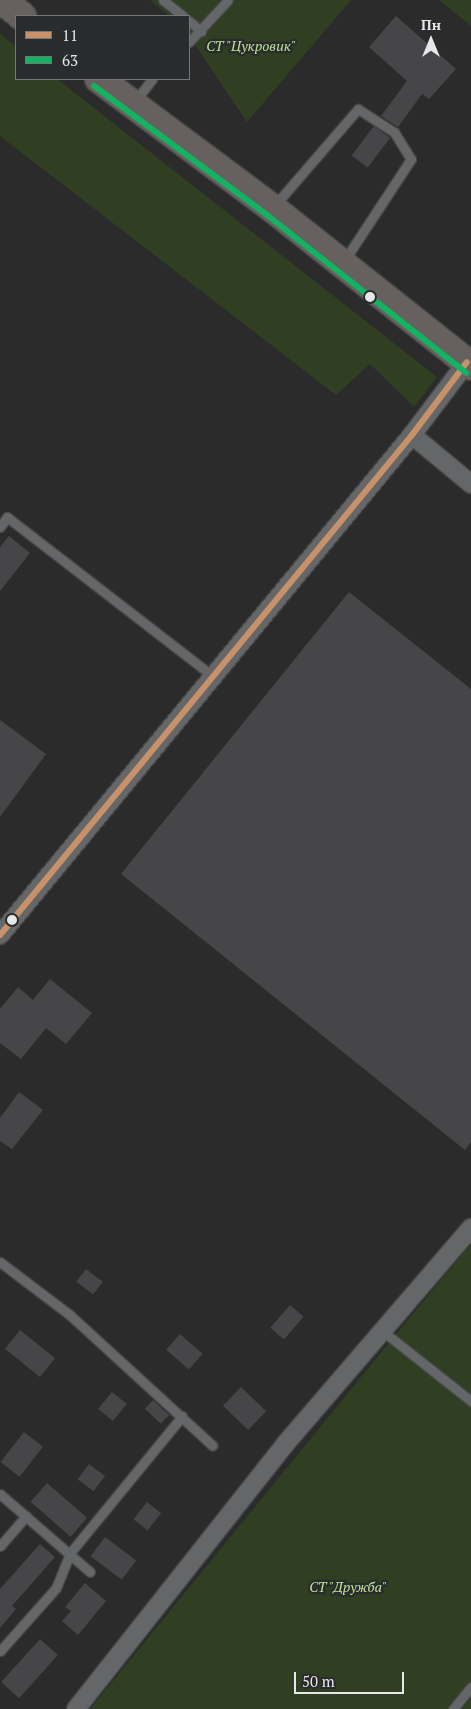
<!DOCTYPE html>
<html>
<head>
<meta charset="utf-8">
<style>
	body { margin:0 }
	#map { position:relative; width:471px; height:1709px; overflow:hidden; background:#2b2b2c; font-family:"PT Serif",serif }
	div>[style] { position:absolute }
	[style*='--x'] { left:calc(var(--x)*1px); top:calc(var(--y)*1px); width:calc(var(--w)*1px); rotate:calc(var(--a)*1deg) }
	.green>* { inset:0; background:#303e22 }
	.building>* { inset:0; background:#464648; transform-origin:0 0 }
	.roads { filter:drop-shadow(1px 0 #464647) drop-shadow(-1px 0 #464647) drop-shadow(0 1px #464647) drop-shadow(0 -1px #464647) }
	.service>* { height:9px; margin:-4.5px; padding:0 4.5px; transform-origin:4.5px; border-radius:4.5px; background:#656667 }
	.minor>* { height:18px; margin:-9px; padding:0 9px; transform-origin:9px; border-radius:9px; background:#656667 }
	.primary>* { height:28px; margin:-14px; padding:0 14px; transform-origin:14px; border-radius:14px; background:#66615e }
	.bus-1>* { height:6px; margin:-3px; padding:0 3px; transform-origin:3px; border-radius:3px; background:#c7916a }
	.bus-2>* { height:6px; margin:-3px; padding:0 3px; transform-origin:3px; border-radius:3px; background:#13b361 }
	.dots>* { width:14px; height:14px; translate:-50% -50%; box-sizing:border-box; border:2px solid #2a2b2d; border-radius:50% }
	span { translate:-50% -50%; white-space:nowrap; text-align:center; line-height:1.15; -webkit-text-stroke:4.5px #2a2b2d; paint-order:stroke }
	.park-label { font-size:14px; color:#bbe497; font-style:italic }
	.legend { position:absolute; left:15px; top:15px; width:175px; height:65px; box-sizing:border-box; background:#2a2b2d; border:1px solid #757678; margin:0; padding:6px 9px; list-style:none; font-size:15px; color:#e6e7e9 }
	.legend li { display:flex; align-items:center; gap:10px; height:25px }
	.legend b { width:25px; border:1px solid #757678 }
	.north { position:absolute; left:406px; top:15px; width:50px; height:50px; -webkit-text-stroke:4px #2a2b2d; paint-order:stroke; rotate:0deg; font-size:14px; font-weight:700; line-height:20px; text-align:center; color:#e6e7e9 }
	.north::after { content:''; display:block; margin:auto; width:18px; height:22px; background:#e6e7e9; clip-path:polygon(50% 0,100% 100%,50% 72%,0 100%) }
	.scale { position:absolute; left:294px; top:1672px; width:110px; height:22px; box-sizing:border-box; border:2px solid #e6e7e9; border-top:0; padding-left:6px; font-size:15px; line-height:18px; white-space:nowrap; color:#e6e7e9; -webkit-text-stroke:4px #2a2b2d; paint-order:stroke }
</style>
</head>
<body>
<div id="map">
	<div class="green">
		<div style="clip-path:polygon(150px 0,351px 0,247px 122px,189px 36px,189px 16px,169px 16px)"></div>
		<div style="clip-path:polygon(439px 0,471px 0,471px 26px)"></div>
		<div style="clip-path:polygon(0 34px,16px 46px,16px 79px,57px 79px,437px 377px,414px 407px,370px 364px,336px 395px,0 136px)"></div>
		<div style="clip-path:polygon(471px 1244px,471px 1709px,90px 1709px,392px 1339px)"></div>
	</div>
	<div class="building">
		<div style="clip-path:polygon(396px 16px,456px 69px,429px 99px,422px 94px,398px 127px,381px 116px,407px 81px,369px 47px)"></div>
		<div style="left:374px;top:126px;width:20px;height:37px;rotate:37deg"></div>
		<div style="clip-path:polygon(9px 536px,30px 553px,0 591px,0 547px)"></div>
		<div style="clip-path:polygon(349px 592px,471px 689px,471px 1142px,465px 1150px,121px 874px)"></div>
		<div style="clip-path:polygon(0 720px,46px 754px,0 817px)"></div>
		<div style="clip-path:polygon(50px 979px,92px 1013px,66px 1044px,46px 1028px,21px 1059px,0 1043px,0 1009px,18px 987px,33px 1000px)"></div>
		<div style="clip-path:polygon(19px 1092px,43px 1110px,12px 1149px,0 1141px,0 1118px)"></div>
		<div style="left:86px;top:1269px;width:21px;height:16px;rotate:37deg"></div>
		<div style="left:290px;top:1305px;width:18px;height:30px;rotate:41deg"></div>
		<div style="left:20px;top:1330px;width:45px;height:24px;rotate:39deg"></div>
		<div style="left:180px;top:1334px;width:30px;height:21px;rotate:41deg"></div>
		<div style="left:241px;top:1387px;width:35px;height:26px;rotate:44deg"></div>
		<div style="left:112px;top:1392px;width:19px;height:22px;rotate:39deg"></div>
		<div style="left:153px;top:1400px;width:22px;height:12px;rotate:43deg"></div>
		<div style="left:24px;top:1432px;width:24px;height:38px;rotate:38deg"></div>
		<div style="left:89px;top:1464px;width:20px;height:19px;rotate:37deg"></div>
		<div style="left:47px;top:1483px;width:53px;height:25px;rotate:41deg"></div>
		<div style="left:147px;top:1502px;width:18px;height:22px;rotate:38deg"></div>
		<div style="left:105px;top:1537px;width:39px;height:24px;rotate:37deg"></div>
		<div style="clip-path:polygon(40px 1544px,55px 1557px,12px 1606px,16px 1609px,0 1628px,0 1589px)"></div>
		<div style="clip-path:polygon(85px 1583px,106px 1601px,78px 1635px,62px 1621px,71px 1611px,65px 1607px)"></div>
		<div style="left:40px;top:1639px;width:24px;height:58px;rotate:42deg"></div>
	</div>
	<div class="roads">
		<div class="service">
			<div style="--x:163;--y:0;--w:26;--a:39"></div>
			<div style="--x:189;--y:21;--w:16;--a:40"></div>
			<div style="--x:189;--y:42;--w:57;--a:-47.1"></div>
			<div style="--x:135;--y:101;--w:28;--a:-52"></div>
			<div style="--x:275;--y:205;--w:127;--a:-49.2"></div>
			<div style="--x:358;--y:109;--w:43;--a:32.6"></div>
			<div style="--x:394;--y:132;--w:32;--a:58"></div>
			<div style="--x:411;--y:159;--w:122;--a:123.3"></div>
			<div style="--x:0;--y:527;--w:12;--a:-55"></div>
			<div style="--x:7;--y:517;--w:260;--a:37.7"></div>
			<div style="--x:0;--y:1262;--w:88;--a:37.1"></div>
			<div style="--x:70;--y:1315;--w:193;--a:42.5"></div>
			<div style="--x:385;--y:1333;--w:110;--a:38.3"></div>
			<div style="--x:0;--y:1494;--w:119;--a:40.9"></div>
			<div style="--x:0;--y:1546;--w:40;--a:-49"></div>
			<div style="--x:0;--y:1651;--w:84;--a:-48.4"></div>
			<div style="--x:56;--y:1588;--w:38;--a:-68"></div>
			<div style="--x:70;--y:1553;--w:177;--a:-50.7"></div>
			<div style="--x:453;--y:1709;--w:28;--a:-51"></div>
		</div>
		<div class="minor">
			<div style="--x:412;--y:435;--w:77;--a:39.7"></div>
			<div style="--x:0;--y:935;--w:648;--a:-50.51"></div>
			<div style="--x:412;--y:435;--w:91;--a:-53"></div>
			<div style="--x:76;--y:1709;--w:339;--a:-51.7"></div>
			<div style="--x:286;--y:1443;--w:284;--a:-49.3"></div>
		</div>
		<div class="primary">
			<div style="--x:2;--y:0;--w:26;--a:39"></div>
			<div style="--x:99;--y:79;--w:216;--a:36.7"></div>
			<div style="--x:272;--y:208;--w:254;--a:38.4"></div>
		</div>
	</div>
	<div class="bus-1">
		<div style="--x:0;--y:935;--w:648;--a:-50.51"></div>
		<div style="--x:412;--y:435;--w:91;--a:-53"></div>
	</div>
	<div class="bus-2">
		<div style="--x:94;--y:86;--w:216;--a:36.7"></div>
		<div style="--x:267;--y:215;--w:254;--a:38.4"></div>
	</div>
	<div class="dots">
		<div style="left:370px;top:297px;background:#e6e7e9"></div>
		<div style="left:12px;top:920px;background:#e6e7e9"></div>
	</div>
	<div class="park-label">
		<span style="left:251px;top:46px">СТ "Цукровик"</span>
		<span style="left:348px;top:1587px">СТ "Дружба"</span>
	</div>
	<ul class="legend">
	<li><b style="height:6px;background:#c7916a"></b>11</li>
	<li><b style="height:6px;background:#13b361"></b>63</li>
	</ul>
	<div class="north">Пн</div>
	<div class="scale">50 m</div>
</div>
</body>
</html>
